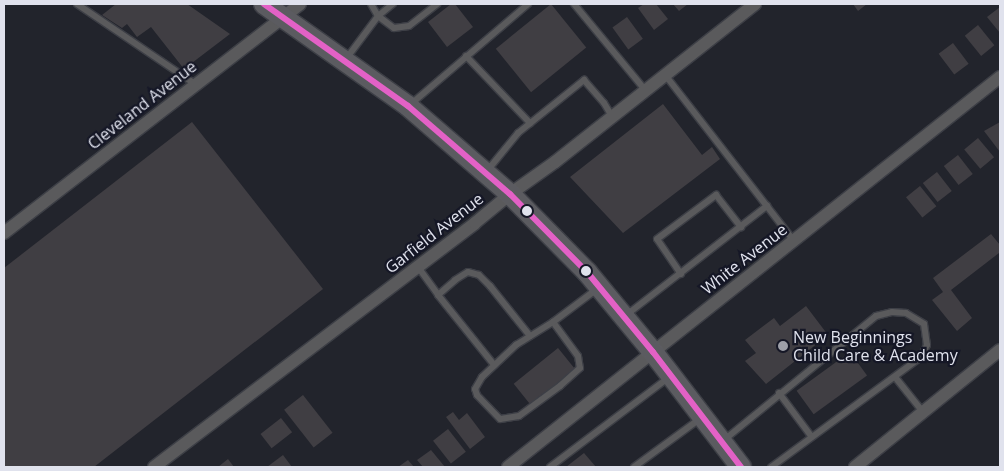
<!DOCTYPE html>
<html>
<head>
<meta charset="utf-8">
<style>
	body { margin:0 }
	#map { position:relative; width:1004px; height:471px; overflow:hidden; background:#22242c; font-family:"Open Sans",sans-serif }
	div>[style] { position:absolute }
	[style*='--x'] { left:calc(var(--x)*1px); top:calc(var(--y)*1px); width:calc(var(--w)*1px); rotate:calc(var(--a)*1deg) }
	.building>* { inset:0; background:#403e43; transform-origin:0 0 }
	.roads { filter:drop-shadow(1px 0 #3d3f46) drop-shadow(-1px 0 #3d3f46) drop-shadow(0 1px #3d3f46) drop-shadow(0 -1px #3d3f46) }
	.service>* { height:6px; margin:-3px; padding:0 3px; transform-origin:3px; border-radius:3px; background:#5a5a5c }
	.minor>* { height:12px; margin:-6px; padding:0 6px; transform-origin:6px; border-radius:6px; background:#5a5a5c }
	.primary>* { height:20px; margin:-10px; padding:0 10px; transform-origin:10px; border-radius:10px; background:#5b5b60 }
	.bus-1>* { height:6px; margin:-3px; padding:0 3px; transform-origin:3px; border-radius:3px; background:#e361c6 }
	.dots>* { width:14px; height:14px; translate:-50% -50%; box-sizing:border-box; border:2px solid #151726; border-radius:50% }
	span { translate:-50% -50%; white-space:nowrap; text-align:center; line-height:1.15; -webkit-text-stroke:4.5px #151726; paint-order:stroke }
	.street-label { font-size:16px; color:#e0e2ed }
	.poi-label { font-size:16px; color:#e0e2ed }
	.left { translate:0 -50%; text-align:left }
	.frame { position:absolute; inset:0; border:5px solid #e0e2ed; pointer-events:none }
</style>
</head>
<body>
<div id="map">
	<div class="building">
		<div style="clip-path:polygon(116px 4px,187px 4px,230px 34px,184px 69px,151px 27px,137px 37px,127px 24px,122px 28px,102px 15px)"></div>
		<div style="clip-path:polygon(451px 4px,455px 4px,473px 27px,447px 47px,428px 22px)"></div>
		<div style="left:551px;top:4px;width:56px;height:71px;rotate:51deg"></div>
		<div style="clip-path:polygon(644px 4px,656px 4px,668px 19px,654px 30px,638px 8px)"></div>
		<div style="clip-path:polygon(673px 4px,688px 4px,679px 11px)"></div>
		<div style="clip-path:polygon(853px 4px,867px 4px,858px 11px)"></div>
		<div style="clip-path:polygon(1000px 7px,1000px 33px,987px 17px)"></div>
		<div style="left:627px;top:17px;width:27px;height:18px;rotate:54deg"></div>
		<div style="left:978px;top:25px;width:26px;height:17px;rotate:51deg"></div>
		<div style="left:953px;top:43px;width:26px;height:18px;rotate:53deg"></div>
		<div style="clip-path:polygon(663px 104px,702px 155px,712px 147px,720px 159px,623px 233px,570px 177px)"></div>
		<div style="clip-path:polygon(192px 122px,323px 289px,94px 467px,4px 467px,4px 268px)"></div>
		<div style="clip-path:polygon(1000px 122px,1000px 152px,984px 131px)"></div>
		<div style="left:978px;top:138px;width:25px;height:18px;rotate:50deg"></div>
		<div style="left:958px;top:155px;width:24px;height:18px;rotate:52deg"></div>
		<div style="left:937px;top:172px;width:24px;height:18px;rotate:52deg"></div>
		<div style="left:920px;top:186px;width:26px;height:18px;rotate:51deg"></div>
		<div style="clip-path:polygon(991px 234px,1000px 245px,1000px 255px,999px 253px,951px 290px,972px 318px,957px 331px,932px 300px,943px 292px,933px 278px)"></div>
		<div style="clip-path:polygon(806px 306px,828px 335px,766px 384px,745px 361px,756px 353px,745px 340px,774px 318px,780px 326px)"></div>
		<div style="left:558px;top:348px;width:28px;height:57px;rotate:51deg"></div>
		<div style="left:850px;top:352px;width:29px;height:66px;rotate:54deg"></div>
		<div style="left:303px;top:395px;width:48px;height:24px;rotate:52deg"></div>
		<div style="clip-path:polygon(453px 412px,459px 420px,467px 413px,485px 437px,470px 449px,446px 417px)"></div>
		<div style="left:281px;top:418px;width:18px;height:26px;rotate:52deg"></div>
		<div style="left:448px;top:429px;width:29px;height:19px;rotate:52deg"></div>
		<div style="clip-path:polygon(431px 450px,445px 467px,423px 467px,417px 460px)"></div>
		<div style="clip-path:polygon(584px 453px,596px 467px,566px 467px)"></div>
		<div style="clip-path:polygon(283px 455px,292px 467px,267px 467px)"></div>
		<div style="clip-path:polygon(228px 459px,234px 467px,218px 467px)"></div>
		<div style="clip-path:polygon(408px 460px,414px 467px,398px 467px)"></div>
	</div>
	<div class="roads">
		<div class="service">
			<div style="--x:77;--y:4;--w:143;--a:34.1"></div>
			<div style="--x:371;--y:4;--w:14;--a:60"></div>
			<div style="--x:378;--y:16;--w:20;--a:37"></div>
			<div style="--x:394;--y:28;--w:15;--a:-8"></div>
			<div style="--x:409;--y:26;--w:36;--a:-38"></div>
			<div style="--x:574;--y:4;--w:113;--a:50.4"></div>
			<div style="--x:466;--y:56;--w:93;--a:46.3"></div>
			<div style="--x:346;--y:59;--w:54;--a:-53.3"></div>
			<div style="--x:378;--y:16;--w:19;--a:-39"></div>
			<div style="--x:666;--y:76;--w:207;--a:52.2"></div>
			<div style="--x:411;--y:104;--w:154;--a:-40.5"></div>
			<div style="--x:487;--y:171;--w:49;--a:-50.8"></div>
			<div style="--x:518;--y:133;--w:85;--a:-38.8"></div>
			<div style="--x:584;--y:80;--w:30;--a:49"></div>
			<div style="--x:604;--y:103;--w:17;--a:59"></div>
			<div style="--x:418;--y:267;--w:34;--a:54"></div>
			<div style="--x:438;--y:295;--w:23;--a:-41"></div>
			<div style="--x:455;--y:280;--w:15;--a:-32"></div>
			<div style="--x:468;--y:272;--w:11;--a:15"></div>
			<div style="--x:479;--y:275;--w:16;--a:45"></div>
			<div style="--x:490;--y:286;--w:64;--a:51.3"></div>
			<div style="--x:681;--y:274;--w:42;--a:-124.4"></div>
			<div style="--x:657;--y:239;--w:74;--a:-36.7"></div>
			<div style="--x:716;--y:195;--w:41;--a:52"></div>
			<div style="--x:438;--y:295;--w:90;--a:51.3"></div>
			<div style="--x:625;--y:316;--w:180;--a:-37.8"></div>
			<div style="--x:553;--y:322;--w:42;--a:53.7"></div>
			<div style="--x:578;--y:356;--w:12;--a:81"></div>
			<div style="--x:580;--y:368;--w:27;--a:138"></div>
			<div style="--x:560;--y:386;--w:51;--a:143.8"></div>
			<div style="--x:519;--y:416;--w:19;--a:171"></div>
			<div style="--x:500;--y:419;--w:33;--a:-134"></div>
			<div style="--x:477;--y:395;--w:6;--a:-108"></div>
			<div style="--x:475;--y:389;--w:14;--a:-60"></div>
			<div style="--x:482;--y:377;--w:47;--a:-43.3"></div>
			<div style="--x:516;--y:345;--w:44;--a:-31.9"></div>
			<div style="--x:553;--y:322;--w:55;--a:-36.9"></div>
			<div style="--x:895;--y:377;--w:45;--a:51.3"></div>
			<div style="--x:779;--y:393;--w:54;--a:53.3"></div>
			<div style="--x:724;--y:440;--w:196;--a:-39.2"></div>
			<div style="--x:876;--y:316;--w:16;--a:-14"></div>
			<div style="--x:892;--y:312;--w:14;--a:4"></div>
			<div style="--x:906;--y:313;--w:21;--a:31"></div>
			<div style="--x:924;--y:324;--w:21;--a:82"></div>
			<div style="--x:927;--y:345;--w:13;--a:117"></div>
			<div style="--x:921;--y:357;--w:186;--a:143.7"></div>
			<div style="--x:550;--y:467;--w:148;--a:-37"></div>
			<div style="--x:634;--y:467;--w:83;--a:-36.2"></div>
		</div>
		<div class="minor">
			<div style="--x:4;--y:233;--w:374;--a:-37.7"></div>
			<div style="--x:154;--y:467;--w:403;--a:-37.2"></div>
			<div style="--x:475;--y:223;--w:45;--a:-39.6"></div>
			<div style="--x:510;--y:194;--w:55;--a:-35.4"></div>
			<div style="--x:555;--y:162;--w:255;--a:-38.3"></div>
			<div style="--x:508;--y:467;--w:628;--a:-38.4"></div>
			<div style="--x:855;--y:467;--w:186;--a:-38.9"></div>
		</div>
		<div class="primary">
			<div style="--x:264;--y:4;--w:176;--a:35.3"></div>
			<div style="--x:408;--y:106;--w:135;--a:40.8"></div>
			<div style="--x:510;--y:194;--w:110;--a:45.4"></div>
			<div style="--x:587;--y:272;--w:104;--a:50.5"></div>
			<div style="--x:653;--y:352;--w:145;--a:52.6"></div>
		</div>
	</div>
	<div class="bus-1">
		<div style="--x:264;--y:4;--w:176;--a:35.3"></div>
		<div style="--x:408;--y:106;--w:135;--a:40.8"></div>
		<div style="--x:510;--y:194;--w:110;--a:45.4"></div>
		<div style="--x:587;--y:272;--w:104;--a:50.5"></div>
		<div style="--x:653;--y:352;--w:145;--a:52.6"></div>
	</div>
	<div class="dots">
		<div style="left:527px;top:211px;background:#e0e2ed"></div>
		<div style="left:586px;top:271px;background:#e0e2ed"></div>
		<div style="left:783px;top:346px;background:#9ea0a9"></div>
	</div>
	<div class="street-label">
		<span style="left:142px;top:105px;rotate:-38deg">Cleveland Avenue</span>
		<span style="left:434px;top:233px;rotate:-38deg">Garfield Avenue</span>
		<span style="left:744px;top:259px;rotate:-38deg">White Avenue</span>
	</div>
	<div class="poi-label">
		<span class="left" style="left:793px;top:346px">New Beginnings<br>Child Care &amp; Academy</span>
	</div>
	<div class="frame"></div>
</div>
</body>
</html>
